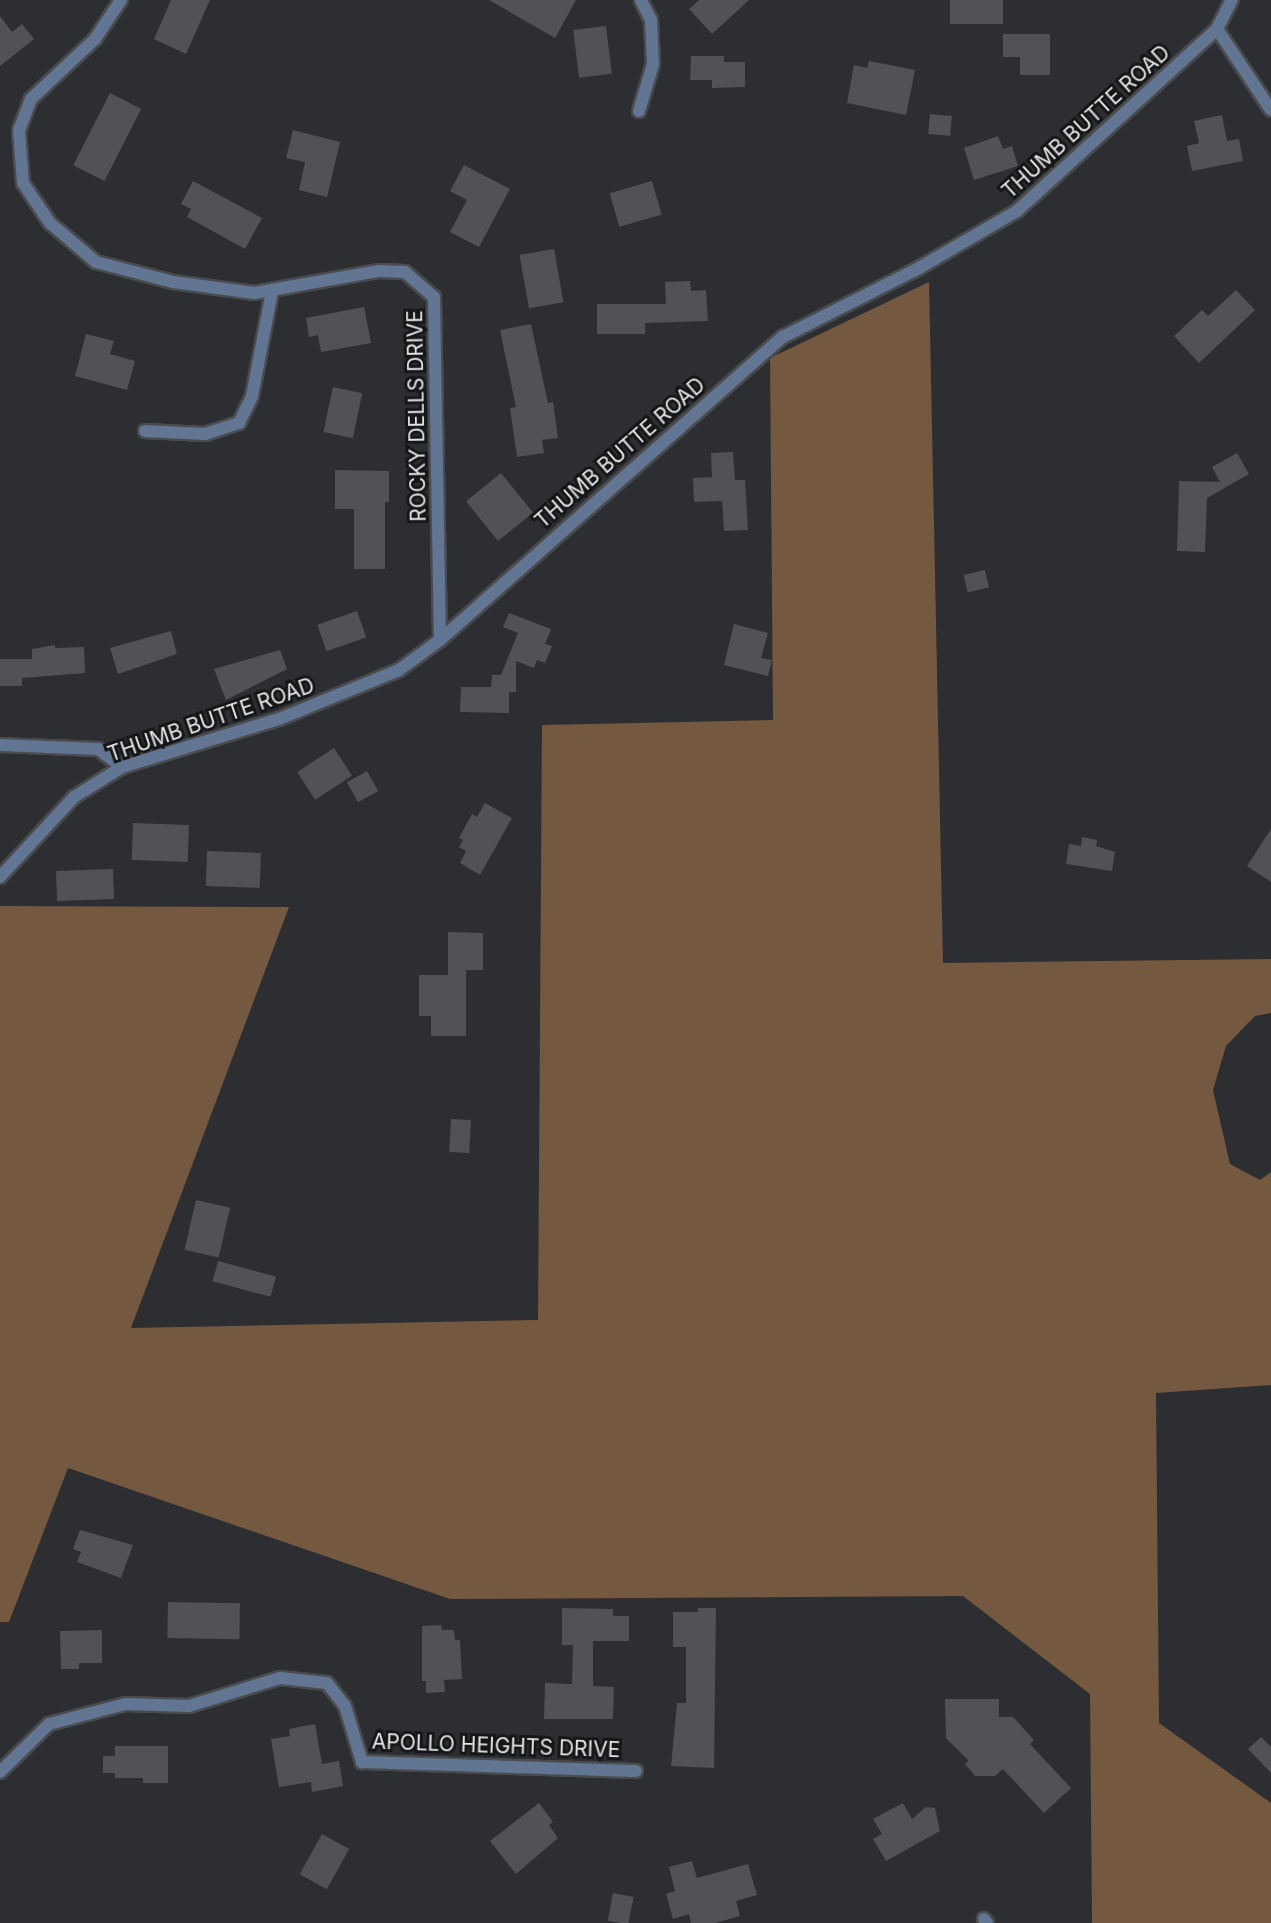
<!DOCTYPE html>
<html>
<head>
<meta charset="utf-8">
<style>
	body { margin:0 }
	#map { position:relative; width:1271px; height:1923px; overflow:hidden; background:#2c2e31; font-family:Inter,sans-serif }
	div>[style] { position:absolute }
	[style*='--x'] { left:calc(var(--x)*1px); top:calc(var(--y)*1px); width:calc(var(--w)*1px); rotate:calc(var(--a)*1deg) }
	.forest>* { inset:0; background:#755840 }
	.building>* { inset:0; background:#505256; transform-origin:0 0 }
	.roads { filter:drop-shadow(2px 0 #494b4e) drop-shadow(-2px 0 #494b4e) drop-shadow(0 2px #494b4e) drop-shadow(0 -2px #494b4e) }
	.street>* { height:12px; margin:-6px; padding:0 6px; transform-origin:6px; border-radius:6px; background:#627693 }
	span { translate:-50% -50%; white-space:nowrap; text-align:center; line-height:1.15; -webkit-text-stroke:6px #151617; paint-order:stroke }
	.street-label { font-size:21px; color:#e4e5e7 }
</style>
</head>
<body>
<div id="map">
	<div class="forest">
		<div style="clip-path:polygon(929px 282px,943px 963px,1271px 959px,1271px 1013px,1255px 1016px,1226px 1046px,1213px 1090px,1230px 1164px,1260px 1180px,1271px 1172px,1271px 1385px,1156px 1393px,1159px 1723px,1271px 1803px,1271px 1923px,1092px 1923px,1090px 1694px,963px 1596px,450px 1599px,68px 1468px,9px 1622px,0 1622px,0 906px,289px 907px,131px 1328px,538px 1320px,542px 725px,773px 720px,770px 358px)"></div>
	</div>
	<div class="building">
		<div style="clip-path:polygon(171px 0,210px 0,186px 54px,154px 39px)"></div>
		<div style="clip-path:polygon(489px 0,576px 0,555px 38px)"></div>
		<div style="clip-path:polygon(699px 0,749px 0,712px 34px,689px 9px)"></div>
		<div style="left:950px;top:0;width:53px;height:24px"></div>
		<div style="clip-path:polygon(0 16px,12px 32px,22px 24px,34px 39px,0 66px)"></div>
		<div style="left:606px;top:26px;width:48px;height:33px;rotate:83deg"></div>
		<div style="clip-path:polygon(1003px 34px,1050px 34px,1050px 75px,1020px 75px,1020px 57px,1003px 57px)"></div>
		<div style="clip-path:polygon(691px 56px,724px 56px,724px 62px,745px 62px,745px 87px,712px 88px,712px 80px,690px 80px)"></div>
		<div style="clip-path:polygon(869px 61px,915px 70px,906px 115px,847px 103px,854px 65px,867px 68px)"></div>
		<div style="left:110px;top:93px;width:35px;height:81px;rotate:27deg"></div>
		<div style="left:930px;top:114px;width:22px;height:20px;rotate:5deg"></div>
		<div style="clip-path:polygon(1222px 115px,1227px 141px,1239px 139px,1243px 161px,1192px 171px,1187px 146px,1199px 143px,1194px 121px)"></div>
		<div style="clip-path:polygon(293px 130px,340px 142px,327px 197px,299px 190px,305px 162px,286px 158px)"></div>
		<div style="clip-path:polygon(998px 136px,1003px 149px,1012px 146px,1018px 166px,974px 180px,964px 148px)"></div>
		<div style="clip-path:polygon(464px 165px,510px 189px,479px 247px,450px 232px,467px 200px,450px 191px)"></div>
		<div style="clip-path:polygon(193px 181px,262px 218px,245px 249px,187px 217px,191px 209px,181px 204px)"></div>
		<div style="left:652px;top:181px;width:35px;height:44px;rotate:74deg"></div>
		<div style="left:554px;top:249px;width:54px;height:35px;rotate:80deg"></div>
		<div style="clip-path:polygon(690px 281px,691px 291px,706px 290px,708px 321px,645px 323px,645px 334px,597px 334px,597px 304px,666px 304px,665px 282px)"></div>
		<div style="clip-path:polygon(1236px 290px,1255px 310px,1199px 363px,1174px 336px,1202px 310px,1208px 316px)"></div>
		<div style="clip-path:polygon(364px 307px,371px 343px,321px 352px,318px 335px,309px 337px,306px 318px)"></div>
		<div style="clip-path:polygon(531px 324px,548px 403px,553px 402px,558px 438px,542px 440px,544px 453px,517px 457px,510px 408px,516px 407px,500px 330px)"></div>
		<div style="clip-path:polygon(86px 334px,114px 341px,110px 354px,135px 361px,127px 390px,75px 376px)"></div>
		<div style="left:333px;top:387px;width:30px;height:46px;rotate:12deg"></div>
		<div style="clip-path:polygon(733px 452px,735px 480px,745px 480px,748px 530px,724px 531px,722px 501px,694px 502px,693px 478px,712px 477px,711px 453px)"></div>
		<div style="clip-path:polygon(1237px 453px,1249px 474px,1207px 498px,1205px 552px,1177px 551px,1179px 481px,1220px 482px,1212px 467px)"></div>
		<div style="clip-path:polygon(335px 470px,389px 471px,389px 502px,385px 502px,385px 569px,354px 569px,354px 509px,335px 509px)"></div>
		<div style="left:501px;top:473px;width:51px;height:45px;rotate:51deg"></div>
		<div style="left:985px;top:570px;width:18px;height:22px;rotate:77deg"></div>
		<div style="left:357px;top:611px;width:28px;height:42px;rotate:71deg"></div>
		<div style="clip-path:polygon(509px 613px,551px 629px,545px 644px,552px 646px,545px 663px,537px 660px,534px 668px,516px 661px,516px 692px,509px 692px,509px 713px,460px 712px,461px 687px,491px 687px,492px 675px,501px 675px,518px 633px,503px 627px)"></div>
		<div style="clip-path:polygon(734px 624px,768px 633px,761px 658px,772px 660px,768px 676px,724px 665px)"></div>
		<div style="clip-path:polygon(171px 631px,177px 654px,118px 674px,110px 648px)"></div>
		<div style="clip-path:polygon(55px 645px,55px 648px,84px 647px,85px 673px,22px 678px,22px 686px,0 686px,0 659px,32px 659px,32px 649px)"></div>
		<div style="clip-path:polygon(280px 650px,287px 669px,226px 700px,214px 669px)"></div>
		<div style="left:334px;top:748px;width:33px;height:44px;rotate:57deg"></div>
		<div style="left:367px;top:771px;width:23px;height:23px;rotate:61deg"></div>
		<div style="clip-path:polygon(485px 803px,512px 818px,480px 875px,460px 863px,466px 851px,459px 847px,463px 840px,459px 838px,472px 814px,477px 817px)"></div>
		<div style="left:133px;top:823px;width:56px;height:37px;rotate:2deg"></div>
		<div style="clip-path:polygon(1271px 829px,1271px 882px,1247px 866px)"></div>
		<div style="clip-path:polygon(1082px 837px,1097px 840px,1096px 846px,1115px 852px,1112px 871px,1066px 864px,1069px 844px,1081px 846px)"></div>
		<div style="left:207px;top:851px;width:54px;height:35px;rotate:2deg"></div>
		<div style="left:113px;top:869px;width:30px;height:57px;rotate:88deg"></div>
		<div style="clip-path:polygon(448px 932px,483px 933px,483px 970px,466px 970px,466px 1036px,431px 1036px,431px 1016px,419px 1016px,419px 975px,448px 975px)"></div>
		<div style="left:451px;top:1119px;width:20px;height:33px;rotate:3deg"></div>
		<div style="left:196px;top:1200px;width:35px;height:51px;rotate:13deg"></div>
		<div style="left:218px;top:1261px;width:60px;height:21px;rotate:15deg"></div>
		<div style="clip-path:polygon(80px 1530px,133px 1545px,121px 1578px,77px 1562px,81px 1552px,73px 1549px)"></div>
		<div style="left:168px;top:1602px;width:72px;height:36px;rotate:1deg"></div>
		<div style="clip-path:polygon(562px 1608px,613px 1609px,613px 1616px,629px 1616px,629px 1641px,593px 1641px,593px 1686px,614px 1687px,613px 1719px,544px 1719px,545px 1683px,572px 1684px,573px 1645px,562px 1645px)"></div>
		<div style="clip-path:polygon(698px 1608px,716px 1608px,714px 1768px,671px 1766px,677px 1703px,686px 1703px,686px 1647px,673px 1647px,673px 1612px,698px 1612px)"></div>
		<div style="clip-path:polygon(441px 1625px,442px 1630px,454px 1630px,455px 1640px,460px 1640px,462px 1679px,444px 1680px,445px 1692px,426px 1693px,426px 1681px,422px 1681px,422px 1626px)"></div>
		<div style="clip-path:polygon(102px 1630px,102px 1663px,79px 1663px,79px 1669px,61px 1669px,60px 1631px)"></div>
		<div style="clip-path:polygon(945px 1699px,999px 1699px,999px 1717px,1013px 1717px,1034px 1740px,1030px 1744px,1071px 1788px,1044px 1813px,1003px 1769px,995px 1776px,975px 1776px,965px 1764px,969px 1761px,946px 1738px)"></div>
		<div style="clip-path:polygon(315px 1724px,322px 1764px,339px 1761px,343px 1786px,312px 1792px,311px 1782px,279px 1787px,271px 1739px,290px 1736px,289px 1729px)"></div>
		<div style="clip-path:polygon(1261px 1737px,1271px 1747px,1271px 1773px,1248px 1749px)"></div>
		<div style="clip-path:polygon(115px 1746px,168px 1746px,168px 1783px,143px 1783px,143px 1778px,115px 1778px,115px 1773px,103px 1773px,103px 1756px,115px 1756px)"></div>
		<div style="clip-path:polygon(539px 1803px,553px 1822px,549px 1825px,558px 1838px,516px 1874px,490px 1841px)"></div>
		<div style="clip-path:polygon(903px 1803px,912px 1819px,926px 1807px,935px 1808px,940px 1831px,886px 1861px,873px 1839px,882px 1834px,873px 1819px)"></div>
		<div style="left:322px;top:1834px;width:31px;height:46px;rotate:29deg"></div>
		<div style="clip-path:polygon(692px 1861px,697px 1878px,748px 1864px,757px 1895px,736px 1901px,740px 1916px,715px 1923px,691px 1923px,689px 1914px,673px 1919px,666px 1894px,675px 1891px,669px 1867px)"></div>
		<div style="left:613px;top:1893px;width:21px;height:28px;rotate:11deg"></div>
	</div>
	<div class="roads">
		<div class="street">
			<div style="--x:121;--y:0;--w:47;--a:123.7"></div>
			<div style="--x:95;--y:39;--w:88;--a:136.8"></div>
			<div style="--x:31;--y:99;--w:34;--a:111"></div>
			<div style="--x:19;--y:131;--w:52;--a:85.6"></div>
			<div style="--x:23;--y:183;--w:48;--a:56"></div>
			<div style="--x:50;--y:223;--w:60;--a:40.3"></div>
			<div style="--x:96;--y:262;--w:80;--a:14.6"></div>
			<div style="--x:173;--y:282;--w:82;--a:7.7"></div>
			<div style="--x:254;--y:293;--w:127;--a:-10"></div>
			<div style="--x:379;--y:271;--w:26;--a:2"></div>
			<div style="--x:405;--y:272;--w:38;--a:41"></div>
			<div style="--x:434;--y:297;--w:343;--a:89"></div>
			<div style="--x:1217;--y:29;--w:97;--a:56.3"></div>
			<div style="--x:639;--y:111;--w:49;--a:-73.4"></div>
			<div style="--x:653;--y:64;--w:44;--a:-92.6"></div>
			<div style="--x:651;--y:20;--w:22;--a:-117"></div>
			<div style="--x:145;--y:431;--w:60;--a:2.9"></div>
			<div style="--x:205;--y:434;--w:36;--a:-18"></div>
			<div style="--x:239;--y:423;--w:30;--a:-64"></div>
			<div style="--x:252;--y:396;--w:107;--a:-79.2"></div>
			<div style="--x:0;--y:745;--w:98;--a:2.3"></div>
			<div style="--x:98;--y:749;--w:30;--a:37"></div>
			<div style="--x:0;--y:877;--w:109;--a:-47.2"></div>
			<div style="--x:74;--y:797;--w:57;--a:-32"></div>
			<div style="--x:122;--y:767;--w:164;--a:-17"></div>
			<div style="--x:279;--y:719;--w:130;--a:-22.2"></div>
			<div style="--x:399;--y:670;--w:51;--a:-36.2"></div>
			<div style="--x:440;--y:640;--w:458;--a:-41.5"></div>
			<div style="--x:783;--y:337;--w:153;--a:-26.9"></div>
			<div style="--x:919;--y:268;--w:113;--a:-30.2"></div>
			<div style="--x:1017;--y:211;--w:270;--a:-42.3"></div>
			<div style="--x:1217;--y:29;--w:33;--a:-63"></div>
			<div style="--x:0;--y:1772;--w:69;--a:-44.4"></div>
			<div style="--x:49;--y:1724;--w:79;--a:-14.7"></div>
			<div style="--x:125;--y:1704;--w:64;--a:1.8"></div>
			<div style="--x:189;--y:1706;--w:95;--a:-17.1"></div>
			<div style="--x:280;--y:1678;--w:47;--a:6.1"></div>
			<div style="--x:327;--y:1683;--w:29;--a:52"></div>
			<div style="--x:345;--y:1706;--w:59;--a:73.1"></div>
			<div style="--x:362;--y:1762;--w:274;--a:1.9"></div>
			<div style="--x:984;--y:1919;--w:5;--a:53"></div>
		</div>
	</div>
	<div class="street-label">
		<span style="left:1086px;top:122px;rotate:-42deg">THUMB BUTTE ROAD</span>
		<span style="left:417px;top:416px;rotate:-91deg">ROCKY DELLS DRIVE</span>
		<span style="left:620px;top:453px;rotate:-41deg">THUMB BUTTE ROAD</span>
		<span style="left:211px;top:720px;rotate:-19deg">THUMB BUTTE ROAD</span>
		<span style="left:496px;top:1746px;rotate:2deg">APOLLO HEIGHTS DRIVE</span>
	</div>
</div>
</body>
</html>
